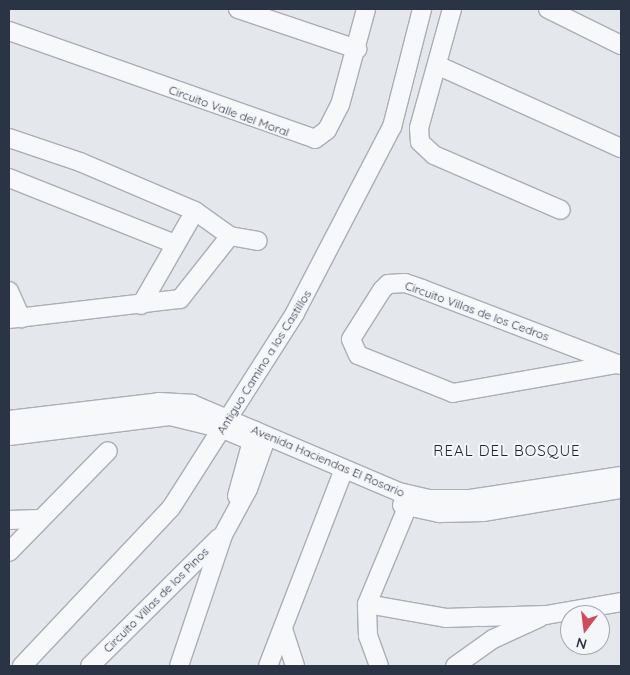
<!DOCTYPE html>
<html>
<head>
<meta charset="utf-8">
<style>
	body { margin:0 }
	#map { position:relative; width:630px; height:675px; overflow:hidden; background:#e4e7ec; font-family:Quicksand,sans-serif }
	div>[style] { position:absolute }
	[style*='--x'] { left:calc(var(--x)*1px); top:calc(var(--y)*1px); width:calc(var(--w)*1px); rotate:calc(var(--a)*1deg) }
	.roads { filter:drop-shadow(1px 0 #a9aeb7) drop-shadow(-1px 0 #a9aeb7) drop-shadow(0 1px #a9aeb7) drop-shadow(0 -1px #a9aeb7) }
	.minor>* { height:18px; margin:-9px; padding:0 9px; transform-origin:9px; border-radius:9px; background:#f7f8fa }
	span { translate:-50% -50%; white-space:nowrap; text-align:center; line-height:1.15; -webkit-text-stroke:4px #f4f6f9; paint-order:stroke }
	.street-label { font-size:12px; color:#2b3445 }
	.quarter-label { font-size:15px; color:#1d2536; letter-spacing:1px }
	.frame { position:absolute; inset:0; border:10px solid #2b3445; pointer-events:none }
	.north { position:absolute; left:560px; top:605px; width:50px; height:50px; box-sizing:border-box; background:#f4f6f9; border:1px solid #a4a8b1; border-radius:50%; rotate:195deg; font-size:14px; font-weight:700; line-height:20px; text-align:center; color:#2b3445 }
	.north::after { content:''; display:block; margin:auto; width:18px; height:22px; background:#d1495b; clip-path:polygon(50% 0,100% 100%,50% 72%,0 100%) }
</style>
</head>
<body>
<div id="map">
	<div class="roads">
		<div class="minor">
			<div style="--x:238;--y:9;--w:126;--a:18.6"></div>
			<div style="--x:452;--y:9;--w:123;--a:105.5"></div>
			<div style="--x:419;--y:128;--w:14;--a:86"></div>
			<div style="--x:420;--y:142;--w:19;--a:43"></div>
			<div style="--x:434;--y:155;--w:138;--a:23.4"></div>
			<div style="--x:548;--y:9;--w:81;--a:26.3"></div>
			<div style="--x:9;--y:31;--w:324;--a:19.4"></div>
			<div style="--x:315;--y:139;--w:15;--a:-37"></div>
			<div style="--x:327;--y:130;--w:28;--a:-63"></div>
			<div style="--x:340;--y:105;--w:99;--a:-74.8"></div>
			<div style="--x:439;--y:66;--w:200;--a:24.3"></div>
			<div style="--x:9;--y:138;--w:75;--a:18.7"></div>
			<div style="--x:80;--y:162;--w:125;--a:23.1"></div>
			<div style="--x:195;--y:211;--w:43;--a:35.5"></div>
			<div style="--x:9;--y:178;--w:179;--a:21.7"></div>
			<div style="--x:230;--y:236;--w:28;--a:10"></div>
			<div style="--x:9;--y:291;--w:30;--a:66"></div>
			<div style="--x:141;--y:305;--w:108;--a:-60.1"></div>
			<div style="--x:9;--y:319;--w:172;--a:-6.7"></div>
			<div style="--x:180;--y:299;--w:80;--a:-51.6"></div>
			<div style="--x:617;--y:364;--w:167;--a:170"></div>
			<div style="--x:453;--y:393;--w:102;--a:-158.2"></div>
			<div style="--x:358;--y:355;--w:17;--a:-114"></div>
			<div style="--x:351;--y:339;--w:58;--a:-57.7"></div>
			<div style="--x:382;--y:290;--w:8;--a:-45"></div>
			<div style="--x:388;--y:284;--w:17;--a:-3"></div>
			<div style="--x:405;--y:283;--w:18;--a:19"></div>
			<div style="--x:422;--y:289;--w:209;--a:21"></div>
			<div style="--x:617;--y:364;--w:4;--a:14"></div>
			<div style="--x:9;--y:420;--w:151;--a:-6.8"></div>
			<div style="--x:159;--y:402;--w:33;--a:3"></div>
			<div style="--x:192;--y:404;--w:225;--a:23"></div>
			<div style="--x:399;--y:492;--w:32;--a:13"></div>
			<div style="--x:430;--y:499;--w:40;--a:0"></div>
			<div style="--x:470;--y:499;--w:153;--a:-8.7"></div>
			<div style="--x:9;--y:436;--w:162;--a:-7.1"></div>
			<div style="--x:170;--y:416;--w:55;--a:13.8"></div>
			<div style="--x:223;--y:429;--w:41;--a:22.8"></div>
			<div style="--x:237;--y:496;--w:68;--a:-74.7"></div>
			<div style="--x:402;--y:505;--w:39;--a:12"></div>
			<div style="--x:440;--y:513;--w:43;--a:-1.3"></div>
			<div style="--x:483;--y:512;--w:140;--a:-9.5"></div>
			<div style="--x:9;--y:520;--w:30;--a:-2"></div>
			<div style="--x:9;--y:552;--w:141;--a:-45.6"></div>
			<div style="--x:367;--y:604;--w:80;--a:10"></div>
			<div style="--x:446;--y:618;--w:36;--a:-2"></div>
			<div style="--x:482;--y:617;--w:64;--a:-1.8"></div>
			<div style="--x:546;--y:615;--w:76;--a:-9.8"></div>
			<div style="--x:283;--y:629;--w:39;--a:72"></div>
			<div style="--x:22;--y:666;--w:217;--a:-46.7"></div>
			<div style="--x:171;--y:508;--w:231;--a:-57.5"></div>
			<div style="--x:295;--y:313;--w:210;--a:-62.5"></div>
			<div style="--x:392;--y:127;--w:122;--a:-75.7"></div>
			<div style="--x:90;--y:666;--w:182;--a:-44.8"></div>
			<div style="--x:179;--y:666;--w:138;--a:-71.4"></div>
			<div style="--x:223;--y:535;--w:52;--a:-61.5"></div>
			<div style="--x:248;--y:489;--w:56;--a:-70.3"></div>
			<div style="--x:268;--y:666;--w:211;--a:-68.9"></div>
			<div style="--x:379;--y:666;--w:32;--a:-110"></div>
			<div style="--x:368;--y:636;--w:32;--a:-92"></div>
			<div style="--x:367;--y:604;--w:117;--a:-67.4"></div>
			<div style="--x:455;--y:666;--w:47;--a:-35.4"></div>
			<div style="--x:493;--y:639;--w:51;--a:-24.5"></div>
		</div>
	</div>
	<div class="street-label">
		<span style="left:229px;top:111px;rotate:20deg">Circuito Valle del Moral</span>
		<span style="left:477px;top:311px;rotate:20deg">Circuito Villas de los Cedros</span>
		<span style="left:264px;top:362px;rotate:-58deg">Antiguo Camino a los Castillos</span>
		<span style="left:328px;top:461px;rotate:23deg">Avenida Haciendas El Rosario</span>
		<span style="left:156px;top:600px;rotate:-45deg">Circuito Villas de los Pinos</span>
	</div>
	<div class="quarter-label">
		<span style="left:507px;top:451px">REAL DEL BOSQUE</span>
	</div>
	<div class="frame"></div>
	<div class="north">N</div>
</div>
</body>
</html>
